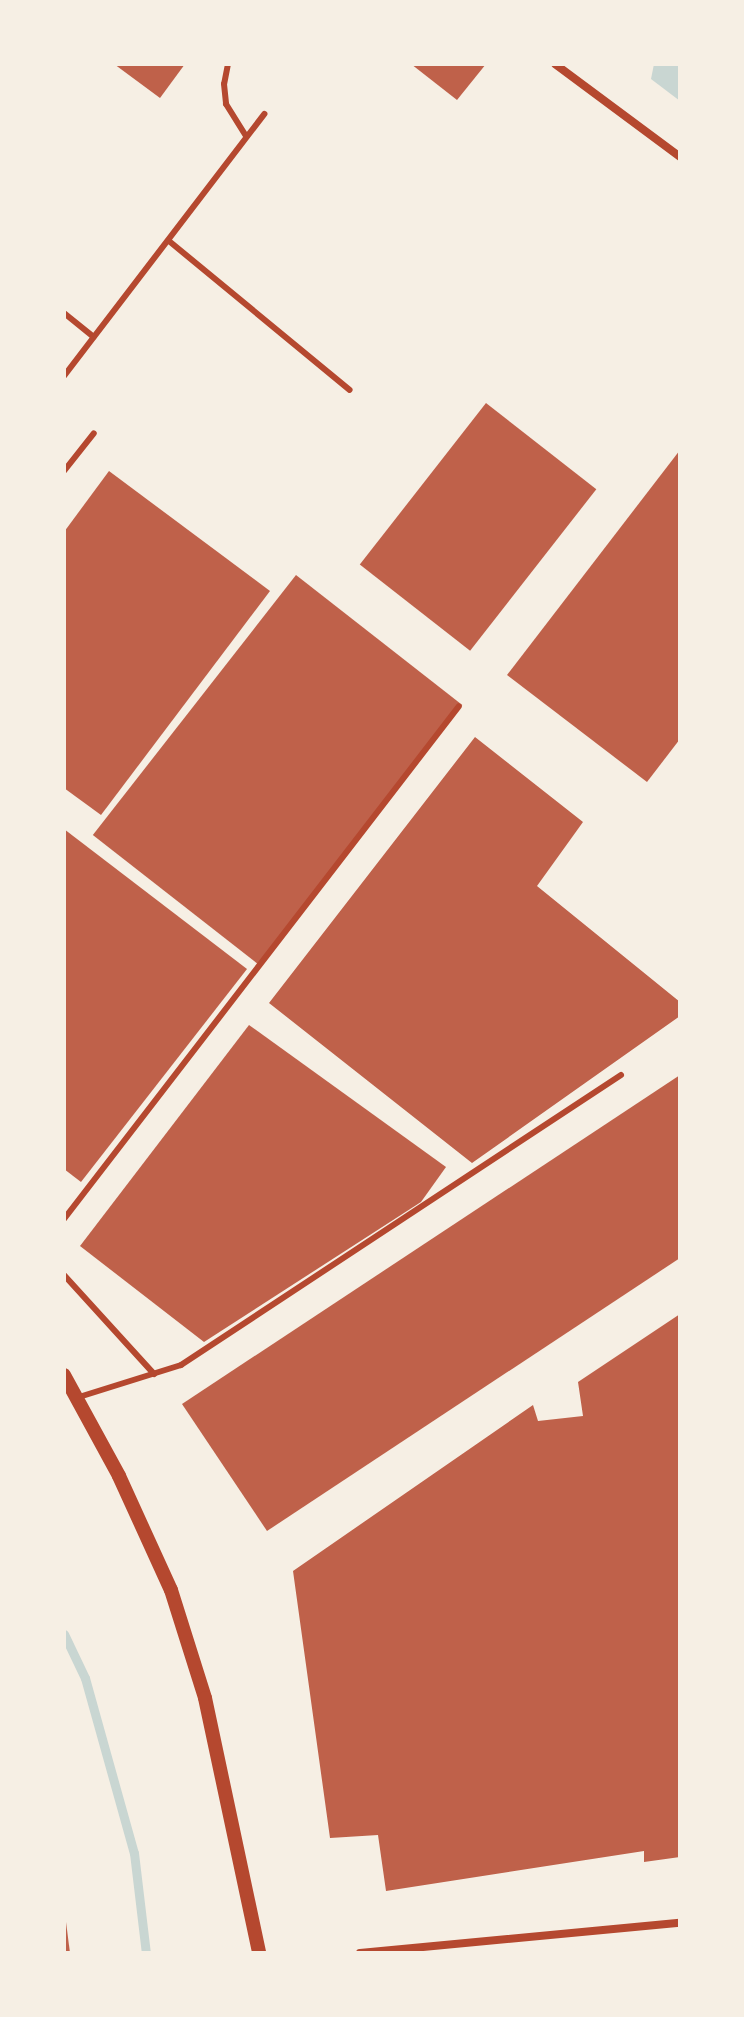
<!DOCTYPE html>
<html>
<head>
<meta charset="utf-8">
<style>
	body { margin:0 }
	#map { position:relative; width:744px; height:2017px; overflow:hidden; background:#f6efe4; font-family:Rubik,sans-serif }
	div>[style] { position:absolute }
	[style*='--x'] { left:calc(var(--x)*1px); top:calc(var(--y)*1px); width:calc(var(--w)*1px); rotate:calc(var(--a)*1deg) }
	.water>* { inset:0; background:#c9d6d2 }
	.stream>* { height:9px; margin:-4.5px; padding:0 4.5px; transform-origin:4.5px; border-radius:4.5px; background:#c9d6d2 }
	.building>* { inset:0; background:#bf614a; transform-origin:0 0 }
	.service>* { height:6px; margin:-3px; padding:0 3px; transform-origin:3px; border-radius:3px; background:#b5482f }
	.minor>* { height:8px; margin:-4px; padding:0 4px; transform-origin:4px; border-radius:4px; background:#b5482f }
	.tertiary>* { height:14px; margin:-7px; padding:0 7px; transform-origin:7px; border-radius:7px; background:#b5482f }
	span { translate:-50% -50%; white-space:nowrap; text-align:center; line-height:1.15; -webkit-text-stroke:7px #f6efe4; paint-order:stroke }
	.frame { position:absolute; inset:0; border:66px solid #f6efe4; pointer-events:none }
</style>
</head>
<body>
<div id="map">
	<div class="water">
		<div style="clip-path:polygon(654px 64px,680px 64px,680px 101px,651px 79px)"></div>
	</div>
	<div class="stream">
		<div style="--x:64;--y:1634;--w:49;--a:64.5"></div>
		<div style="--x:85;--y:1678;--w:182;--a:74.4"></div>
		<div style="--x:134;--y:1853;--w:101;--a:83.2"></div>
	</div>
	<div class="building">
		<div style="clip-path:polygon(114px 64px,185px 64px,160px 98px)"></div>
		<div style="clip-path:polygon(411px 64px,486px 64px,457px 100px)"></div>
		<div style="left:486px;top:403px;width:140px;height:205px;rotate:38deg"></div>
		<div style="clip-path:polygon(680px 450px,680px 739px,647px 782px,507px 675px)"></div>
		<div style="clip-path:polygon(109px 471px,270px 591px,101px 815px,64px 788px,64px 532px)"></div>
		<div style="left:296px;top:575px;width:211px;height:330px;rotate:38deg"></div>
		<div style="clip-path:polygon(475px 737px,583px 822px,537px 886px,680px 1002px,680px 1016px,472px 1163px,269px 1003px)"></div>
		<div style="clip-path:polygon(64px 829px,247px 969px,81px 1182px,64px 1169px)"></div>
		<div style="clip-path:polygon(249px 1025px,446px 1167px,421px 1202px,204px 1342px,80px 1246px)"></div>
		<div style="clip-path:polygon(680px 1075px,680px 1258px,267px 1531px,182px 1404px)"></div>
		<div style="clip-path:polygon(680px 1314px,680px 1857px,644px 1862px,644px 1851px,386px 1891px,378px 1835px,330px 1838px,293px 1571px,533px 1405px,538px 1421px,583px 1416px,578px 1382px)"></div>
		<div style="clip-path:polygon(64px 1922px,66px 1922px,70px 1953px,64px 1953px)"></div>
	</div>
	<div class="service">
		<div style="--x:228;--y:64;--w:20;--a:101"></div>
		<div style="--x:224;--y:84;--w:20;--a:84"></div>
		<div style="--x:226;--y:104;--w:38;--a:58"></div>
		<div style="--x:169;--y:241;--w:234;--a:39.5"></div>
		<div style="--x:64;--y:313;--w:38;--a:39"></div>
		<div style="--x:64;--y:376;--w:330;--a:-52.6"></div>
		<div style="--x:64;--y:471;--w:48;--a:-51.7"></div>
		<div style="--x:64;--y:1219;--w:647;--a:-52.4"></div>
		<div style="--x:64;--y:1275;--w:134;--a:47.7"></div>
		<div style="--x:79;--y:1397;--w:107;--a:-17.4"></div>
		<div style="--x:181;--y:1365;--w:527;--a:-33.39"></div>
	</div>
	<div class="minor">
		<div style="--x:555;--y:64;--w:156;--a:36.6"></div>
		<div style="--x:360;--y:1953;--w:321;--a:-5.4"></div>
	</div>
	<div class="tertiary">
		<div style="--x:64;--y:1375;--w:115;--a:61.4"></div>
		<div style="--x:119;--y:1476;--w:125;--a:65.5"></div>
		<div style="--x:171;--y:1590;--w:113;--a:72.5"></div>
		<div style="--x:205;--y:1698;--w:261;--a:78"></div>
	</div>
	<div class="frame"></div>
</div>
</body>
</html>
